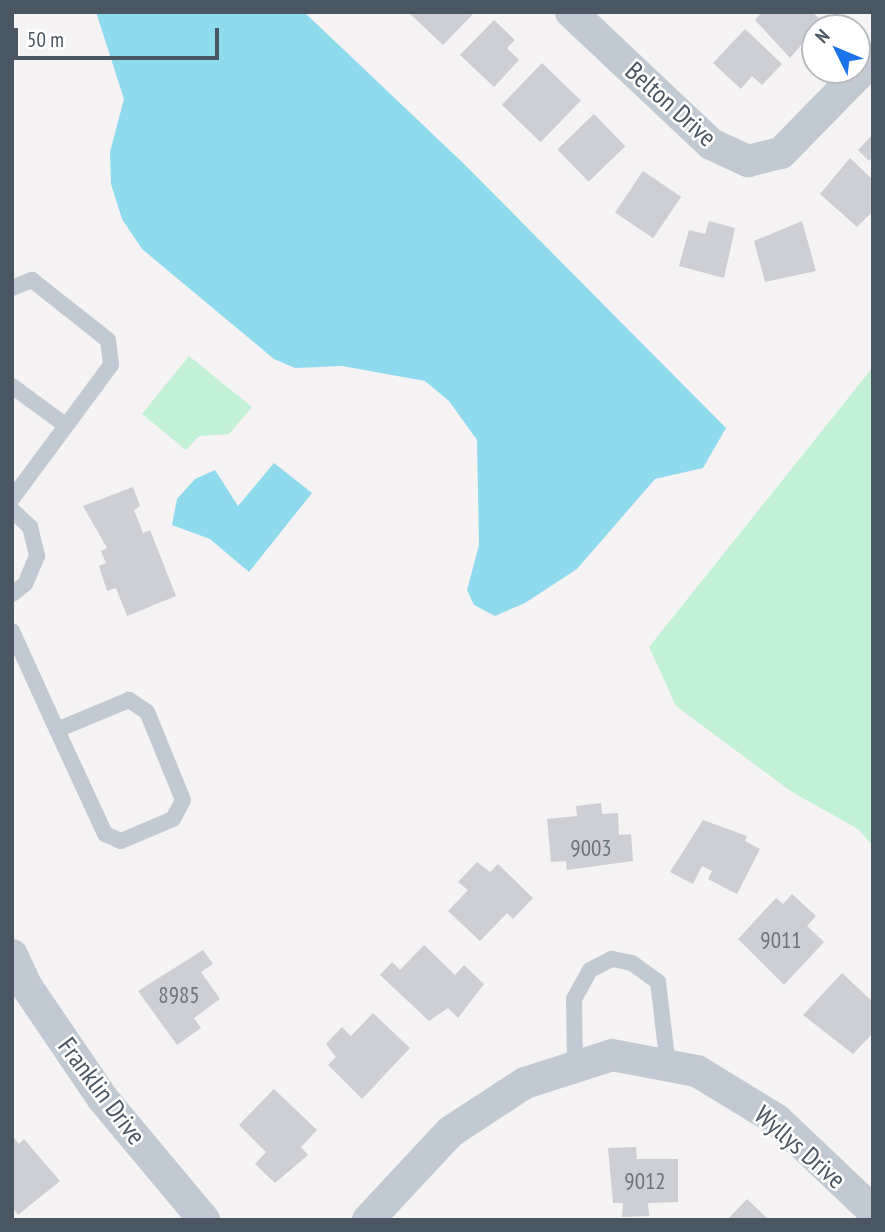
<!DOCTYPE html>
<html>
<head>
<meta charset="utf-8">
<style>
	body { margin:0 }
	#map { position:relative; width:885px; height:1232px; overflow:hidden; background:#f5f3f3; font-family:"PT Sans Narrow",sans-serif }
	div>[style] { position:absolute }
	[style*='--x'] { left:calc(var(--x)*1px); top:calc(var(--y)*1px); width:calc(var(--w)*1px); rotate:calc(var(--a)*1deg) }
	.green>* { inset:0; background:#c3f1d5 }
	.water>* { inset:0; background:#90daee }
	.building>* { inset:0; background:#cdcfd5; transform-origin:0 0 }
	.lane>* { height:16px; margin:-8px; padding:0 8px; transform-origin:8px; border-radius:8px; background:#c1cad2 }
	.street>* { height:32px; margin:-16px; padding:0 16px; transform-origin:16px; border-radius:16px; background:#c1cad2 }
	span { translate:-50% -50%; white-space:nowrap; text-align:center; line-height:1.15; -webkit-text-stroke:5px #fff; paint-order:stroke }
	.number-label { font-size:23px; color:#6b747e }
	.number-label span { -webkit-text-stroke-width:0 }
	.street-label { font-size:26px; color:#4a5661 }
	.frame { position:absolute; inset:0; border:14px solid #4a5661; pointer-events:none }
	.north { position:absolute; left:801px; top:14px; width:70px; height:70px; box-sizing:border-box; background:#fff; border:2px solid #b7bbc0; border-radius:50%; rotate:313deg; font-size:19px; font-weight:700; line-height:28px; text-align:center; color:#4a5661 }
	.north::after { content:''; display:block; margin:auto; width:24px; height:32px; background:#1a73e8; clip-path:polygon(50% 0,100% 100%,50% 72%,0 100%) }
	.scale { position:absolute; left:14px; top:28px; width:205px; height:32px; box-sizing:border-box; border:4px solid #4a5661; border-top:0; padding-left:9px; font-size:21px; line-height:24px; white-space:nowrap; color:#4a5661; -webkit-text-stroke:5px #fff; paint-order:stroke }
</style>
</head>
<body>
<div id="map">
	<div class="green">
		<div style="clip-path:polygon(189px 356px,252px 407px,229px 434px,199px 436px,186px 450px,142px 414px)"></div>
		<div style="clip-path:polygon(873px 367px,873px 846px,858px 829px,792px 792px,676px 706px,649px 647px)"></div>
	</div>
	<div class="water">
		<div style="clip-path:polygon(96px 12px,304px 12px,461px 161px,726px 428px,703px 468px,655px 479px,577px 569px,525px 603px,495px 616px,474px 605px,467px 590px,479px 545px,477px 440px,449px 401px,425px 381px,342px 366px,295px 368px,274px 359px,142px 249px,122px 219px,111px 184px,110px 152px,124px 99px)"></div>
		<div style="clip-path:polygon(274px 463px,312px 493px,249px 572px,210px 539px,172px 525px,177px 499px,195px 479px,215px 470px,238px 506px)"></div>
	</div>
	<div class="building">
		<div style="clip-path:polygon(408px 12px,475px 12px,443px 45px)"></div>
		<div style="clip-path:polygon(762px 12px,812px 12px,822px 21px,790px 58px,755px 20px)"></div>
		<div style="clip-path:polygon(494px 20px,515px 40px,507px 48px,519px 60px,494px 87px,460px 55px)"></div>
		<div style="clip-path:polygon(745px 29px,782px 64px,762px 85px,752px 76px,741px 89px,713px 63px)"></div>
		<div style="left:542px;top:63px;width:54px;height:58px;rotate:44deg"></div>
		<div style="left:594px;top:114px;width:45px;height:51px;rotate:46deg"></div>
		<div style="clip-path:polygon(873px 134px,873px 157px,869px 161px,858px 150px)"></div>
		<div style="clip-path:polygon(850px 158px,873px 180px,873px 211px,857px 227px,820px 194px)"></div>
		<div style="left:643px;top:171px;width:46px;height:50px;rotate:34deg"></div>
		<div style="clip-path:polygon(709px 221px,735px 228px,724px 278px,679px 266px,689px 230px,705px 234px)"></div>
		<div style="clip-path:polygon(802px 221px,816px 271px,765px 282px,754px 241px)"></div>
		<div style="clip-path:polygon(133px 487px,140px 506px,134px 510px,143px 533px,150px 530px,176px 596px,127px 616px,116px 588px,107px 591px,99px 566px,106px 563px,101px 551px,107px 548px,83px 506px)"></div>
		<div style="clip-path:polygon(601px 803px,602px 814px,618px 813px,619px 835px,631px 834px,633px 861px,567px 870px,566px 861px,551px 862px,547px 819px,577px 816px,576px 806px)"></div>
		<div style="clip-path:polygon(703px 820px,747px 836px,745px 841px,760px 849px,737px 894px,708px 879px,712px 871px,702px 866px,693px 884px,670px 872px)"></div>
		<div style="clip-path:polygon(477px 862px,490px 872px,498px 864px,533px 898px,513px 919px,507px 913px,480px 941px,448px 911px,468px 890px,458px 882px)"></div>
		<div style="clip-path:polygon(792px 894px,816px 916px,807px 926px,824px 942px,784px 985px,738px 939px,776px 898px,783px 904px)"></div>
		<div style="clip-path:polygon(424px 945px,455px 975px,464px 965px,484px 984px,458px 1018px,448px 1008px,429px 1021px,380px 975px,392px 962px,400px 970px)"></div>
		<div style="clip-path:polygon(203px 950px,213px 964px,201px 972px,220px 999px,194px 1018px,201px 1028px,177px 1045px,138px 991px)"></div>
		<div style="clip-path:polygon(842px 973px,873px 1002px,873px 1033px,853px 1054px,803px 1015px)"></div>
		<div style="clip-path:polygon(373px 1013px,410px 1048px,362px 1099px,328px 1065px,336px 1057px,326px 1044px,342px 1027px,351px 1036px)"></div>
		<div style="clip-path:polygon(274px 1089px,317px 1130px,301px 1147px,308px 1155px,275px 1183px,255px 1164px,266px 1152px,239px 1125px)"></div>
		<div style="clip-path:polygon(12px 1136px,19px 1144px,24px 1139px,60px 1181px,18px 1215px,12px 1207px)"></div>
		<div style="clip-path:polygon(636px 1147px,637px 1159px,678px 1159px,678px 1202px,648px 1203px,649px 1216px,622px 1217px,623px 1203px,613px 1203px,608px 1148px)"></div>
		<div style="clip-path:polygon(747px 1199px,769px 1220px,727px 1220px)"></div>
	</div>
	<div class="lane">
		<div style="--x:12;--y:288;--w:22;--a:-22"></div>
		<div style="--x:32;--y:280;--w:97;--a:38.3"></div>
		<div style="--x:108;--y:340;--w:25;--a:83"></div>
		<div style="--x:111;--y:365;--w:167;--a:126.5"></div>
		<div style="--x:12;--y:386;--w:66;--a:36.3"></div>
		<div style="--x:12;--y:510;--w:25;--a:43"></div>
		<div style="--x:30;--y:527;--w:30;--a:76"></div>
		<div style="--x:37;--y:556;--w:30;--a:113"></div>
		<div style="--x:25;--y:584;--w:16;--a:142"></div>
		<div style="--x:12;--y:631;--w:109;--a:65.6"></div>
		<div style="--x:57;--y:730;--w:115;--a:65.2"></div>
		<div style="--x:105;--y:834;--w:17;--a:24"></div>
		<div style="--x:121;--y:841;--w:56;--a:-22.9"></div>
		<div style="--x:173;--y:819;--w:21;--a:-62"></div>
		<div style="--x:183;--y:800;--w:95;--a:-112.2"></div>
		<div style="--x:147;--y:712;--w:22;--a:-146"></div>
		<div style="--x:129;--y:700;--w:78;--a:157.4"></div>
		<div style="--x:575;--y:1067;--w:68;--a:-90.8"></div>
		<div style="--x:574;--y:999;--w:33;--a:-61"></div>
		<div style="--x:590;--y:970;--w:25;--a:-27"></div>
		<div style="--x:612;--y:959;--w:20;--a:11"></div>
		<div style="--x:632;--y:963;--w:32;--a:36"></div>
		<div style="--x:658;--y:982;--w:85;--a:83.2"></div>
	</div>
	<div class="street">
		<div style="--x:571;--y:12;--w:192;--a:43.3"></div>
		<div style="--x:711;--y:144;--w:41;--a:24.7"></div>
		<div style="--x:748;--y:161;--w:34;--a:-14"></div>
		<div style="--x:781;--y:153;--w:132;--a:-45.6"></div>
		<div style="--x:12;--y:955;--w:35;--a:65"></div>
		<div style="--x:27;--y:987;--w:135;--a:55.8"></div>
		<div style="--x:103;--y:1099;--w:158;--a:50.1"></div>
		<div style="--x:368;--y:1220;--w:120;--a:-47"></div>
		<div style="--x:450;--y:1132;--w:90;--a:-33.2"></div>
		<div style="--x:525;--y:1083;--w:91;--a:-17.8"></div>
		<div style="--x:612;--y:1055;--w:86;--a:10.7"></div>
		<div style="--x:697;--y:1071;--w:94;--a:31.5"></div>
		<div style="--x:777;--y:1120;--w:132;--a:43.5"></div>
	</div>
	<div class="number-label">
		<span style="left:591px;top:848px">9003</span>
		<span style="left:781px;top:940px">9011</span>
		<span style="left:179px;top:995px">8985</span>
		<span style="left:645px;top:1181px">9012</span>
	</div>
	<div class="street-label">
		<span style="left:671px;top:104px;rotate:42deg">Belton Drive</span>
		<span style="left:102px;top:1091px;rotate:53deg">Franklin Drive</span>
		<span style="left:800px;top:1147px;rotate:41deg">Wyllys Drive</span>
	</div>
	<div class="frame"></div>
	<div class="north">N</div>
	<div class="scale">50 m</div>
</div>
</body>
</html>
